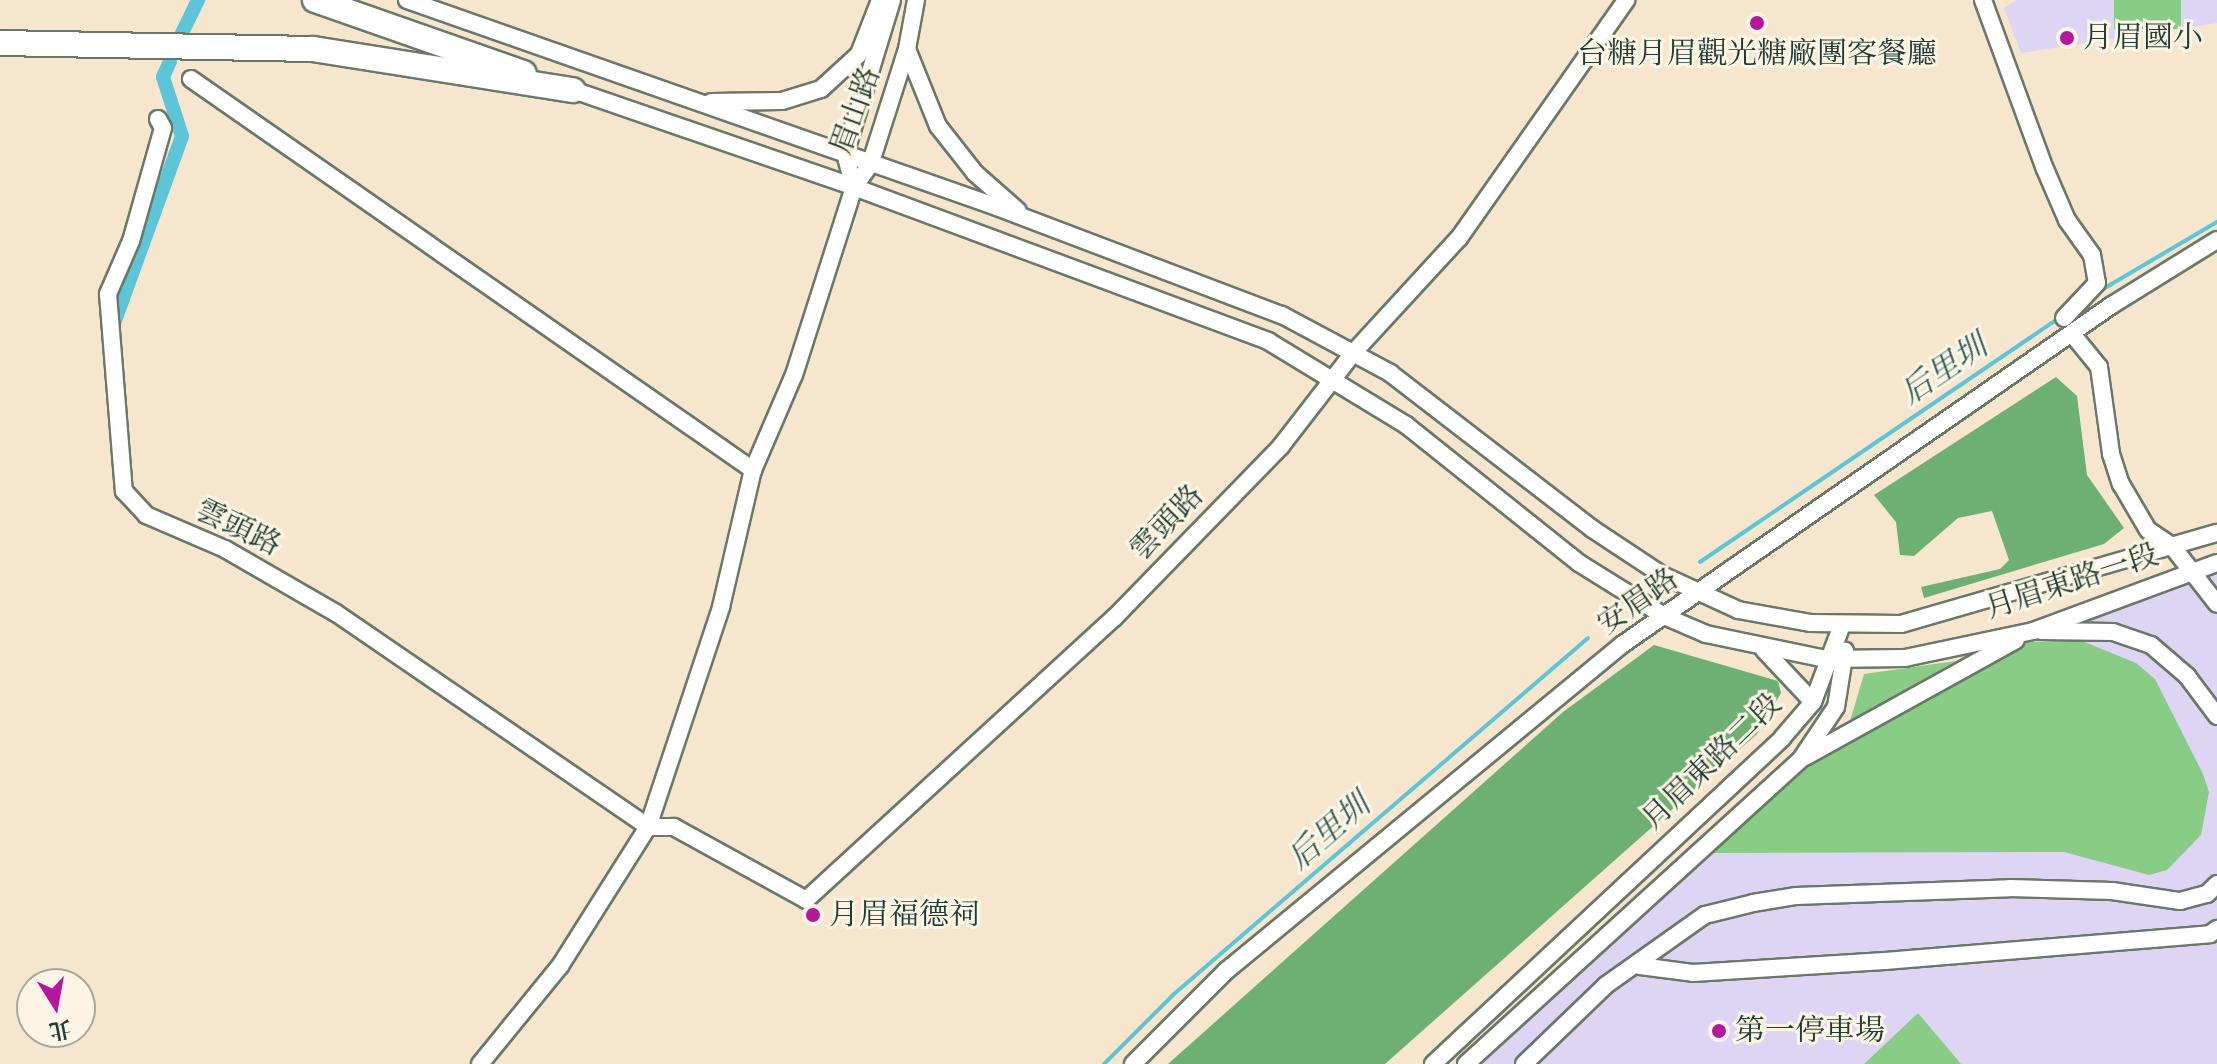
<!DOCTYPE html>
<html>
<head>
<meta charset="utf-8">
<style>
	body { margin:0 }
	#map { position:relative; width:2217px; height:1064px; overflow:hidden; background:#f6e6ce; font-family:Cardo,"Noto Serif TC",serif }
	div>[style] { position:absolute }
	[style*='--x'] { left:calc(var(--x)*1px); top:calc(var(--y)*1px); width:calc(var(--w)*1px); rotate:calc(var(--a)*1deg) }
	.built>* { inset:0; background:#ded5f5 }
	.green>* { inset:0; background:#88cc86; transform-origin:0 0 }
	.forest>* { inset:0; background:#6eb073 }
	.stream>* { height:4px; margin:-2px; padding:0 2px; transform-origin:2px; border-radius:2px; background:#5cc5d8 }
	.canal>* { height:14px; margin:-7px; padding:0 7px; transform-origin:7px; border-radius:7px; background:#5cc5d8 }
	.roads { filter:drop-shadow(2px 0 #6a786a) drop-shadow(-2px 0 #6a786a) drop-shadow(0 2px #6a786a) drop-shadow(0 -2px #6a786a) }
	.minor>* { height:16px; margin:-8px; padding:0 8px; transform-origin:8px; border-radius:8px; background:#fff }
	.highway>* { height:24px; margin:-12px; padding:0 12px; transform-origin:12px; border-radius:12px; background:#fff }
	.dots>* { width:22px; height:22px; translate:-50% -50%; box-sizing:border-box; border:4px solid #fcf5e5; border-radius:50% }
	span { translate:-50% -50%; white-space:nowrap; text-align:center; line-height:1.15; -webkit-text-stroke:6px #fcf5e5; paint-order:stroke }
	.poi-label { font-size:30px; color:#1f3d34 }
	.left { translate:0 -50%; text-align:left }
	.street-label { font-size:30px; color:#1f3d34 }
	.water-label { font-size:32px; color:#2e5f5d; font-style:italic }
	.north { position:absolute; left:16px; top:968px; width:80px; height:80px; box-sizing:border-box; background:#fcf5e5; border:2px solid #a4ab9e; border-radius:50%; rotate:169deg; font-size:22px; font-weight:700; line-height:32px; text-align:center; color:#1f3d34 }
	.north::after { content:''; display:block; margin:auto; width:28px; height:36px; background:#b5179e; clip-path:polygon(50% 0,100% 100%,50% 72%,0 100%) }
</style>
</head>
<body>
<div id="map">
	<div class="built">
		<div style="clip-path:polygon(2017px 0,2217px 0,2217px 23px,2021px 53px,2004px 8px)"></div>
		<div style="clip-path:polygon(2217px 571px,2217px 1064px,1477px 1064px,1803px 763px,2030px 638px)"></div>
	</div>
	<div class="green">
		<div style="left:2114px;top:0;width:67px;height:29px"></div>
		<div style="clip-path:polygon(2082px 641px,2136px 663px,2155px 679px,2203px 774px,2209px 792px,2201px 835px,2167px 870px,2149px 875px,2064px 852px,1705px 853px,1803px 766px,2027px 642px)"></div>
		<div style="clip-path:polygon(1956px 661px,1850px 721px,1864px 674px)"></div>
		<div style="clip-path:polygon(1918px 1013px,1961px 1064px,1864px 1064px)"></div>
	</div>
	<div class="forest">
		<div style="clip-path:polygon(2056px 377px,2077px 396px,2087px 475px,2124px 528px,2104px 544px,1924px 598px,1921px 587px,2000px 569px,2009px 560px,1992px 511px,1958px 518px,1914px 556px,1900px 555px,1896px 522px,1874px 495px)"></div>
		<div style="clip-path:polygon(1654px 645px,1778px 681px,1781px 693px,1757px 734px,1385px 1064px,1168px 1064px,1563px 712px)"></div>
	</div>
	<div class="stream">
		<div style="--x:2098;--y:292;--w:138;--a:-30.5"></div>
		<div style="--x:1700;--y:562;--w:436;--a:-34.2"></div>
		<div style="--x:1104;--y:1064;--w:99;--a:-45"></div>
		<div style="--x:1174;--y:994;--w:546;--a:-40.69"></div>
	</div>
	<div class="canal">
		<div style="--x:182;--y:33;--w:37;--a:-64"></div>
		<div style="--x:113;--y:326;--w:202;--a:-70"></div>
		<div style="--x:182;--y:136;--w:62;--a:-107.9"></div>
		<div style="--x:163;--y:77;--w:17;--a:-66"></div>
	</div>
	<div class="roads">
		<div class="minor">
			<div style="--x:407;--y:0;--w:625;--a:19.33"></div>
			<div style="--x:997;--y:207;--w:305;--a:20.8"></div>
			<div style="--x:1282;--y:315;--w:123;--a:28.2"></div>
			<div style="--x:1390;--y:373;--w:254;--a:37.6"></div>
			<div style="--x:1591;--y:528;--w:85;--a:33.5"></div>
			<div style="--x:1662;--y:575;--w:84;--a:24.7"></div>
			<div style="--x:1738;--y:610;--w:73;--a:10.2"></div>
			<div style="--x:1810;--y:623;--w:91;--a:0.6"></div>
			<div style="--x:1901;--y:624;--w:329;--a:-16.1"></div>
			<div style="--x:1983;--y:0;--w:180;--a:69.9"></div>
			<div style="--x:2045;--y:169;--w:56;--a:66.7"></div>
			<div style="--x:2067;--y:220;--w:43;--a:54.5"></div>
			<div style="--x:2092;--y:255;--w:28;--a:80"></div>
			<div style="--x:2097;--y:283;--w:48;--a:133.3"></div>
			<div style="--x:907;--y:49;--w:83;--a:68.1"></div>
			<div style="--x:938;--y:126;--w:60;--a:51.8"></div>
			<div style="--x:975;--y:173;--w:57;--a:41.5"></div>
			<div style="--x:191;--y:79;--w:685;--a:34.83"></div>
			<div style="--x:573;--y:90;--w:297;--a:19"></div>
			<div style="--x:854;--y:187;--w:442;--a:20.4"></div>
			<div style="--x:1268;--y:341;--w:162;--a:31.3"></div>
			<div style="--x:1406;--y:425;--w:221;--a:38.6"></div>
			<div style="--x:1579;--y:563;--w:100;--a:31.9"></div>
			<div style="--x:1664;--y:616;--w:46;--a:23.2"></div>
			<div style="--x:1706;--y:634;--w:123;--a:11.8"></div>
			<div style="--x:1826;--y:659;--w:79;--a:-0.7"></div>
			<div style="--x:1905;--y:658;--w:131;--a:-11.9"></div>
			<div style="--x:2033;--y:631;--w:196;--a:-20.3"></div>
			<div style="--x:711;--y:102;--w:71;--a:-0.8"></div>
			<div style="--x:782;--y:101;--w:41;--a:-17.1"></div>
			<div style="--x:821;--y:89;--w:52;--a:-42.6"></div>
			<div style="--x:859;--y:54;--w:58;--a:-68.7"></div>
			<div style="--x:158;--y:119;--w:10;--a:61"></div>
			<div style="--x:163;--y:128;--w:117;--a:105.8"></div>
			<div style="--x:131;--y:241;--w:58;--a:113.5"></div>
			<div style="--x:108;--y:294;--w:198;--a:85.4"></div>
			<div style="--x:124;--y:491;--w:33;--a:47"></div>
			<div style="--x:146;--y:515;--w:86;--a:23.3"></div>
			<div style="--x:225;--y:549;--w:128;--a:30"></div>
			<div style="--x:336;--y:613;--w:378;--a:34.4"></div>
			<div style="--x:648;--y:827;--w:26;--a:0"></div>
			<div style="--x:674;--y:827;--w:151;--a:28.9"></div>
			<div style="--x:806;--y:900;--w:418;--a:-42.5"></div>
			<div style="--x:1114;--y:618;--w:240;--a:-45.8"></div>
			<div style="--x:1281;--y:446;--w:119;--a:-52.2"></div>
			<div style="--x:1354;--y:352;--w:155;--a:-47.4"></div>
			<div style="--x:1459;--y:238;--w:291;--a:-54.9"></div>
			<div style="--x:854;--y:187;--w:34;--a:-105"></div>
			<div style="--x:845;--y:154;--w:161;--a:-73"></div>
			<div style="--x:2073;--y:335;--w:41;--a:50.9"></div>
			<div style="--x:2099;--y:367;--w:88;--a:82.1"></div>
			<div style="--x:2111;--y:454;--w:32;--a:72"></div>
			<div style="--x:2121;--y:484;--w:53;--a:59.6"></div>
			<div style="--x:2148;--y:530;--w:29;--a:34"></div>
			<div style="--x:2172;--y:546;--w:73;--a:52.2"></div>
			<div style="--x:2041;--y:631;--w:72;--a:0.8"></div>
			<div style="--x:2113;--y:632;--w:40;--a:18.9"></div>
			<div style="--x:2151;--y:645;--w:48;--a:40.7"></div>
			<div style="--x:2187;--y:676;--w:50;--a:53.1"></div>
			<div style="--x:1764;--y:650;--w:71;--a:46.7"></div>
			<div style="--x:1805;--y:757;--w:241;--a:-29"></div>
			<div style="--x:1640;--y:966;--w:53;--a:7.5"></div>
			<div style="--x:1693;--y:973;--w:192;--a:-3.6"></div>
			<div style="--x:1885;--y:961;--w:326;--a:-4.7"></div>
			<div style="--x:2210;--y:934;--w:9;--a:-36"></div>
			<div style="--x:480;--y:1064;--w:127;--a:-50.8"></div>
			<div style="--x:560;--y:966;--w:165;--a:-57.7"></div>
			<div style="--x:648;--y:827;--w:232;--a:-71.6"></div>
			<div style="--x:721;--y:607;--w:141;--a:-76.9"></div>
			<div style="--x:753;--y:470;--w:103;--a:-66.7"></div>
			<div style="--x:794;--y:375;--w:197;--a:-72.3"></div>
			<div style="--x:854;--y:187;--w:27;--a:-54"></div>
			<div style="--x:870;--y:165;--w:122;--a:-72.3"></div>
			<div style="--x:907;--y:49;--w:50;--a:-79.6"></div>
			<div style="--x:1133;--y:1064;--w:132;--a:-45"></div>
			<div style="--x:1226;--y:971;--w:514;--a:-39.48"></div>
			<div style="--x:1623;--y:644;--w:595;--a:-34.73"></div>
			<div style="--x:2112;--y:305;--w:123;--a:-31.8"></div>
			<div style="--x:1433;--y:1064;--w:478;--a:-43"></div>
			<div style="--x:1782;--y:738;--w:48;--a:-49.3"></div>
			<div style="--x:1813;--y:702;--w:82;--a:-69.4"></div>
			<div style="--x:1466;--y:1064;--w:453;--a:-42.3"></div>
			<div style="--x:1801;--y:759;--w:63;--a:-56.1"></div>
			<div style="--x:1836;--y:707;--w:57;--a:-80.9"></div>
			<div style="--x:1524;--y:1064;--w:114;--a:-43.9"></div>
			<div style="--x:1606;--y:985;--w:121;--a:-35.3"></div>
			<div style="--x:1705;--y:915;--w:49;--a:-14"></div>
			<div style="--x:1753;--y:903;--w:44;--a:-9.2"></div>
			<div style="--x:1796;--y:896;--w:214;--a:-2.1"></div>
			<div style="--x:2010;--y:888;--w:102;--a:1.7"></div>
			<div style="--x:2112;--y:891;--w:69;--a:8.4"></div>
			<div style="--x:2180;--y:901;--w:28;--a:-15"></div>
			<div style="--x:2207;--y:894;--w:14;--a:-45"></div>
		</div>
		<div class="highway">
			<div style="--x:315;--y:0;--w:221;--a:19.3"></div>
			<div style="--x:0;--y:43;--w:313;--a:1.1"></div>
			<div style="--x:313;--y:49;--w:263;--a:9"></div>
		</div>
	</div>
	<div class="dots">
		<div style="left:1757px;top:23px;background:#b5179e"></div>
		<div style="left:2067px;top:38px;background:#b5179e"></div>
		<div style="left:813px;top:915px;background:#b5179e"></div>
		<div style="left:1719px;top:1031px;background:#b5179e"></div>
	</div>
	<div class="poi-label">
		<span class="left" style="left:2083px;top:38px">月眉國小</span>
		<span style="left:1757px;top:54px">台糖月眉觀光糖廠團客餐廳</span>
		<span class="left" style="left:829px;top:915px">月眉福德祠</span>
		<span class="left" style="left:1735px;top:1031px">第一停車場</span>
	</div>
	<div class="street-label">
		<span style="left:856px;top:111px;rotate:-70deg">眉山路</span>
		<span style="left:1167px;top:523px;rotate:-46deg">雲頭路</span>
		<span style="left:238px;top:528px;rotate:26deg">雲頭路</span>
		<span style="left:2072px;top:582px;rotate:-18deg">月眉東路一段</span>
		<span style="left:1638px;top:602px;rotate:-35deg">安眉路</span>
		<span style="left:1712px;top:762px;rotate:-44deg">月眉東路二段</span>
	</div>
	<div class="water-label">
		<span style="left:1944px;top:370px;rotate:-34deg">后里圳</span>
		<span style="left:1329px;top:832px;rotate:-41deg">后里圳</span>
	</div>
	<div class="north">北</div>
</div>
</body>
</html>
